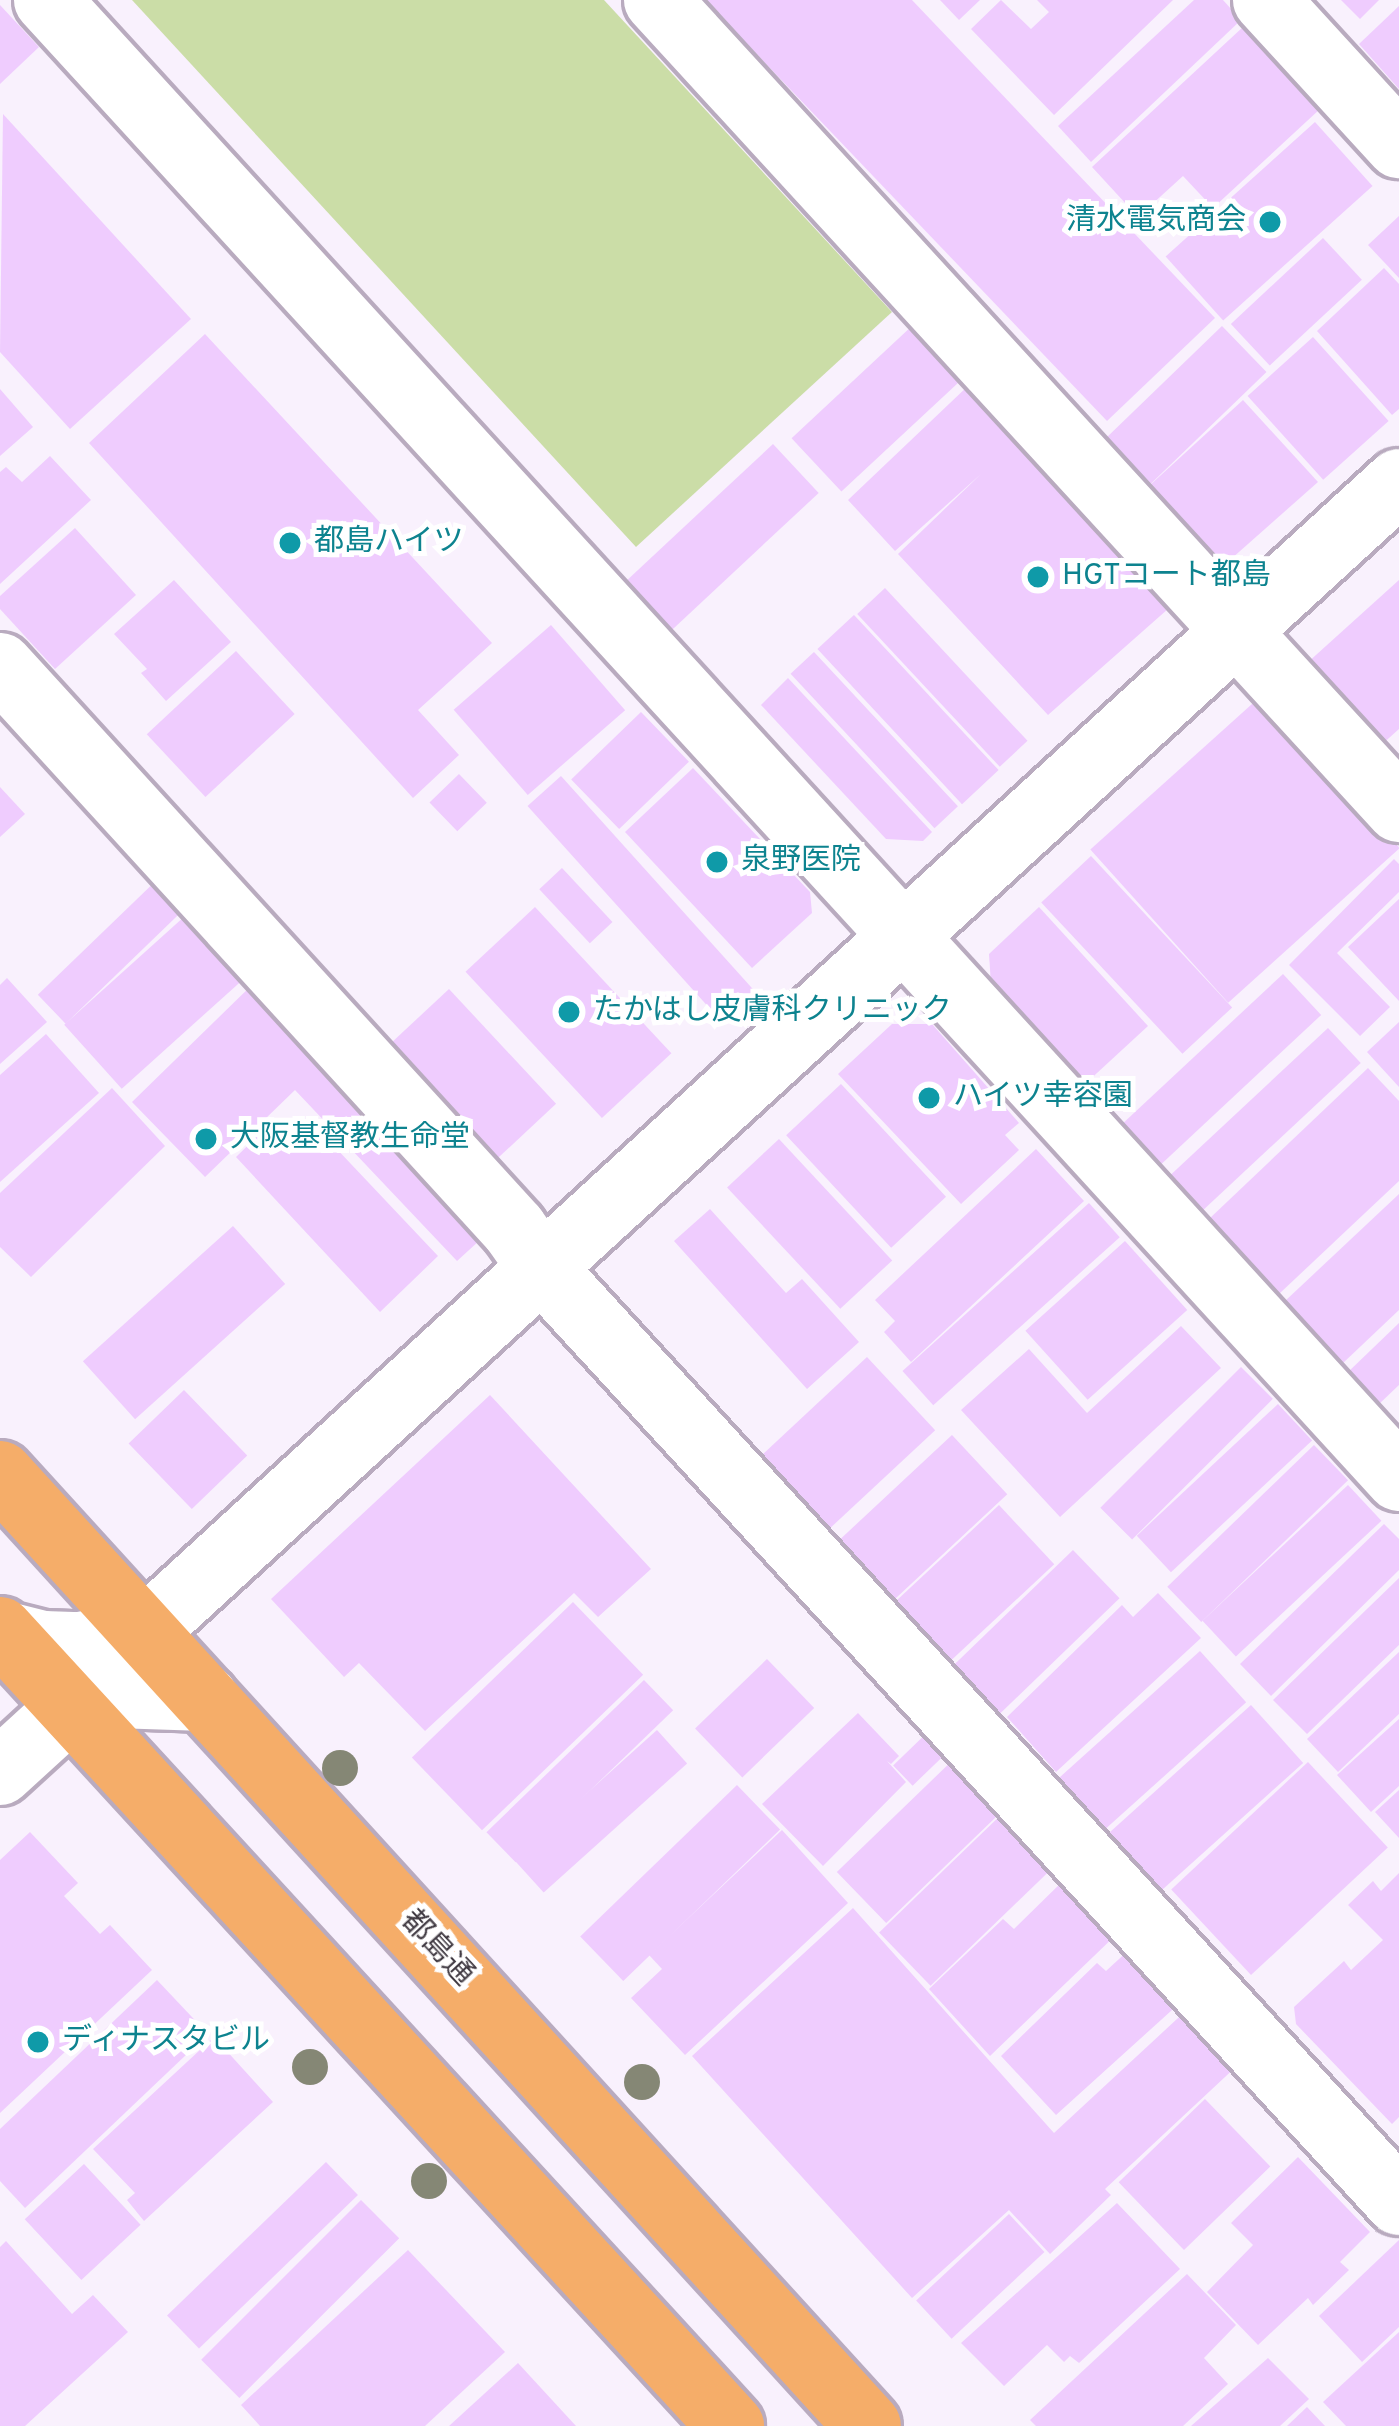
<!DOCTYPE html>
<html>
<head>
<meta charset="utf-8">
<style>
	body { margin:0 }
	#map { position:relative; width:1399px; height:2426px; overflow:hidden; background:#f9f1fd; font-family:Overpass,"Noto Sans JP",sans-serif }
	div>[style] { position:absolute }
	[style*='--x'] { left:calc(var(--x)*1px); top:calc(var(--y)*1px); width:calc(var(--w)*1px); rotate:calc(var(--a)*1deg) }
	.green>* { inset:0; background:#cbdda7 }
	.building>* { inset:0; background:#efccfe; transform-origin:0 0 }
	.roads { filter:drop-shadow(3px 0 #b9abbf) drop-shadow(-3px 0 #b9abbf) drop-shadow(0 3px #b9abbf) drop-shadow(0 -3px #b9abbf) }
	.minor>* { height:66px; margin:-33px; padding:0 33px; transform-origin:33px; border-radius:33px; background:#fff }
	.primary>* { height:66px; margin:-33px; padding:0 33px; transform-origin:33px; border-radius:33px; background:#f5ad69 }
	.trees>* { width:36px; height:36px; margin:-18px; border-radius:50%; background:#858775 }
	.dots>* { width:33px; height:33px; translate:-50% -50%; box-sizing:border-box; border:6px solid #fff; border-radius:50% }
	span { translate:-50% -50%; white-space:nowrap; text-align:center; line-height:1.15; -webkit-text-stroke:10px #fff; paint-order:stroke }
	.culture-label { font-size:30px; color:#0d838f }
	.right { translate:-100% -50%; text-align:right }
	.left { translate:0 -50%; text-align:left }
	.street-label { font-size:30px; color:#403a42 }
</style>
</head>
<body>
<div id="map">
	<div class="green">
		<div style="clip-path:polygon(132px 0,604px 0,892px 312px,636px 547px)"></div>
	</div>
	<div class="building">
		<div style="clip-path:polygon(705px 0,912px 0,1215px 318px,1107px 421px)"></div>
		<div style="clip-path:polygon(940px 0,980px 0,959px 20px)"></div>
		<div style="clip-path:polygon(1001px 0,1031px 29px,1049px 12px,1037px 0,1173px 0,1054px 115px,971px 29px)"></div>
		<div style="clip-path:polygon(1194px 0,1223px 0,1241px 20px,1091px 162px,1058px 126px)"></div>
		<div style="clip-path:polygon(1341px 0,1379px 0,1360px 19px)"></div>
		<div style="clip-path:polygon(0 5px,39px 47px,0 84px)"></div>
		<div style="clip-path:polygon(1399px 6px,1399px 89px,1359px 44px)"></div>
		<div style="clip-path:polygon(1243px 27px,1320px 109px,1213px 208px,1183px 176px,1138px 217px,1092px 167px)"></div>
		<div style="clip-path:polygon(3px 114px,191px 319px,70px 429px,0 352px)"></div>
		<div style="left:1315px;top:122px;width:86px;height:201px;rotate:48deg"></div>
		<div style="clip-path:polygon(1399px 216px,1399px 278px,1368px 245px)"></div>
		<div style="left:1323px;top:238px;width:57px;height:126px;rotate:47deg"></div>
		<div style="clip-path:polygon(1384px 268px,1399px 284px,1399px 409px,1392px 415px,1317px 331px)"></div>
		<div style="left:913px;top:325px;width:73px;height:166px;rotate:47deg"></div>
		<div style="left:1222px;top:326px;width:64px;height:173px;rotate:46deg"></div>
		<div style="clip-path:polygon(205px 334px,492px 643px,418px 710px,459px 755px,413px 798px,89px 443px)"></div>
		<div style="left:1313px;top:337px;width:113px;height:88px;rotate:48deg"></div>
		<div style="clip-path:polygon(970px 384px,1177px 601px,1048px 715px,898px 554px,981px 474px,895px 551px,848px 500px)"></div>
		<div style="clip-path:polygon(0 389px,33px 427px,0 456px)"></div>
		<div style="clip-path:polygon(1243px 400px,1318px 482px,1222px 567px,1198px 558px,1138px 496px)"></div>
		<div style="left:773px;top:444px;width:67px;height:200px;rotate:47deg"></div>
		<div style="clip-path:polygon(50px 456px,91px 500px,0 584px,0 472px,6px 467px,22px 482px)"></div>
		<div style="clip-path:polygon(75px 528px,136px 595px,55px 669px,0 609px,0 596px)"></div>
		<div style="clip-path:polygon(174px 580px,231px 642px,166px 701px,141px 673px,147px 669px,114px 634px)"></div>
		<div style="clip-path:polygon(1399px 580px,1399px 729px,1379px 747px,1306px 664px)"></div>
		<div style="left:885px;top:588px;width:209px;height:38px;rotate:47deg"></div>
		<div style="left:854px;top:615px;width:212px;height:50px;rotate:47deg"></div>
		<div style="left:551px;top:625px;width:113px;height:129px;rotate:49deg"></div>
		<div style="left:236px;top:651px;width:86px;height:122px;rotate:47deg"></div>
		<div style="left:814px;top:652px;width:211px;height:32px;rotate:47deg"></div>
		<div style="clip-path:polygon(788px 678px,932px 832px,923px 841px,886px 839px,761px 705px)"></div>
		<div style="left:1262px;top:695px;width:206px;height:231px;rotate:48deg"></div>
		<div style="left:641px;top:712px;width:69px;height:97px;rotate:46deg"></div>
		<div style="clip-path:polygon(693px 768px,810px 892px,812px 913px,752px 968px,625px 832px)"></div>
		<div style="left:459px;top:774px;width:40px;height:41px;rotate:46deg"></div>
		<div style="left:561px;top:776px;width:292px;height:45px;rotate:48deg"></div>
		<div style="clip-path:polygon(0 787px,25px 814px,0 837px)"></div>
		<div style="left:1091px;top:856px;width:207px;height:68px;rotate:47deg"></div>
		<div style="clip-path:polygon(1394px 859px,1399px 864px,1399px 892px,1337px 953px,1390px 1007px,1360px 1036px,1289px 965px)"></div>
		<div style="left:562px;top:868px;width:74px;height:31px;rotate:47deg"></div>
		<div style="left:163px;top:874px;width:40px;height:174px;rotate:46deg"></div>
		<div style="clip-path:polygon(1399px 899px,1399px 1001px,1348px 947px)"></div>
		<div style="left:195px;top:907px;width:86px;height:176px;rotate:48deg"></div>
		<div style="left:535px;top:907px;width:200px;height:95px;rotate:47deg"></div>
		<div style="clip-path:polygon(1039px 907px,1148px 1026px,1084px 1085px,991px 984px,989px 954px)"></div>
		<div style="left:1283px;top:974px;width:56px;height:221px;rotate:47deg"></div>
		<div style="clip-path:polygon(7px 978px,47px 1022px,0 1064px,0 985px)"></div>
		<div style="clip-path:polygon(257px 980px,491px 1230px,457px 1261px,295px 1090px,205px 1177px,132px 1102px)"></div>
		<div style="left:449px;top:989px;width:157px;height:88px;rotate:47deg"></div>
		<div style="clip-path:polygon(1399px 1022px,1399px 1087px,1367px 1052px)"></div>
		<div style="clip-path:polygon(892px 1024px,932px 1024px,1019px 1123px,1005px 1135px,1019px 1150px,961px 1204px,838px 1074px)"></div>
		<div style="left:1328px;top:1028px;width:48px;height:215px;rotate:47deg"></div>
		<div style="clip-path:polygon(46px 1034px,99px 1093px,0 1182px,0 1075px)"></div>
		<div style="clip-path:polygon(1368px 1068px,1399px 1101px,1399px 1181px,1279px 1294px,1209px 1219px)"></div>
		<div style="left:841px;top:1084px;width:154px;height:75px;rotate:47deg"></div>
		<div style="clip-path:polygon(112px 1088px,165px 1146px,31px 1277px,0 1247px,0 1193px)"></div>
		<div style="clip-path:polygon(270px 1124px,293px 1148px,316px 1127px,438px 1256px,380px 1312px,236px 1157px)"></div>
		<div style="left:779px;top:1139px;width:166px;height:71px;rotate:47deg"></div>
		<div style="clip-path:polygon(1036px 1149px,1084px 1201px,911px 1362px,884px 1332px,895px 1321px,875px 1300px)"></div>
		<div style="clip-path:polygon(1399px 1194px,1399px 1310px,1342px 1364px,1284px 1302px)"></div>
		<div style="left:1089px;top:1203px;width:46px;height:251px;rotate:48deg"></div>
		<div style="clip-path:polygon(710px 1209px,786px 1293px,802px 1279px,859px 1342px,807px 1389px,674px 1241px)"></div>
		<div style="left:233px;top:1226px;width:78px;height:202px;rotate:48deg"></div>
		<div style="left:1125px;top:1241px;width:93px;height:134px;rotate:48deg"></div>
		<div style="clip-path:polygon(1399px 1323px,1399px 1385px,1377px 1406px,1346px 1374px)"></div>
		<div style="clip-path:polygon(1181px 1326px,1221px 1368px,1060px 1517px,961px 1410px,1029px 1349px,1087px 1413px)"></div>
		<div style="left:867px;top:1357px;width:100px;height:149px;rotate:47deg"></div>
		<div style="left:1241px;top:1367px;width:45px;height:199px;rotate:45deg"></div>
		<div style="left:184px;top:1390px;width:91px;height:77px;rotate:46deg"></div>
		<div style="clip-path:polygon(490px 1395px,651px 1569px,598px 1617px,574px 1593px,425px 1731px,359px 1663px,344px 1677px,271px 1599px)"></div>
		<div style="left:1278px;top:1404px;width:50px;height:193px;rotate:47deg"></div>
		<div style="left:952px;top:1435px;width:81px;height:162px;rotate:47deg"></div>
		<div style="left:1314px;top:1445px;width:49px;height:204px;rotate:46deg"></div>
		<div style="left:1348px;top:1485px;width:49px;height:199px;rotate:47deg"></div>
		<div style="left:999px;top:1505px;width:81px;height:150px;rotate:47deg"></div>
		<div style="clip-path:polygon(1384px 1524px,1399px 1539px,1399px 1570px,1271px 1696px,1240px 1664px)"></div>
		<div style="left:1073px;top:1550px;width:67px;height:174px;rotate:46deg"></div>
		<div style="clip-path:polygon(1399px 1578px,1399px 1645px,1307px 1734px,1273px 1700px)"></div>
		<div style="clip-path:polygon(1158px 1593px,1201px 1638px,1056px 1772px,1007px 1717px,1122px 1605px,1133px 1617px)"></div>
		<div style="left:573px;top:1602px;width:101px;height:224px;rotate:46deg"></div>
		<div style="left:1200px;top:1651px;width:69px;height:194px;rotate:48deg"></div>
		<div style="clip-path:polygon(1399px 1652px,1399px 1714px,1338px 1772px,1307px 1739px)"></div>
		<div style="left:767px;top:1659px;width:68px;height:100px;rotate:46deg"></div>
		<div style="left:644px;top:1680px;width:42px;height:219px;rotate:46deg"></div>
		<div style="left:1251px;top:1705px;width:78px;height:196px;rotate:48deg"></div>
		<div style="clip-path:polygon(858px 1713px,899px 1756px,891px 1764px,887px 1761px,906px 1782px,823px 1866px,762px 1804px)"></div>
		<div style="clip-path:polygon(1399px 1719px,1399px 1786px,1371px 1812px,1337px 1775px)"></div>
		<div style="left:932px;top:1728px;width:28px;height:54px;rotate:46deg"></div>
		<div style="left:657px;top:1730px;width:45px;height:193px;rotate:48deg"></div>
		<div style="left:957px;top:1756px;width:71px;height:167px;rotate:46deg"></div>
		<div style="left:1308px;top:1762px;width:117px;height:187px;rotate:47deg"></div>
		<div style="left:737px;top:1785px;width:62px;height:218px;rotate:46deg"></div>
		<div style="clip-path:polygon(1399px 1790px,1399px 1838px,1375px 1812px)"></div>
		<div style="left:1005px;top:1811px;width:74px;height:175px;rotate:46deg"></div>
		<div style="clip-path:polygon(782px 1830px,848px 1903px,685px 2055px,631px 1998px,662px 1969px,649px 1955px)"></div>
		<div style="clip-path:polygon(30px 1832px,78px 1883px,64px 1896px,100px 1934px,110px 1925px,152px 1970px,0 2113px,0 1860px)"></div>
		<div style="clip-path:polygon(1399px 1873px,1399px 2117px,1392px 2124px,1296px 2024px,1294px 2007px,1344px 1961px,1351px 1970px,1383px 1940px,1348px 1905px,1373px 1881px,1381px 1891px)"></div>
		<div style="clip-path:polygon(1067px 1877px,1120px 1931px,990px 2056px,929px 1989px,1003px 1919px,1014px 1929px)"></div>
		<div style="clip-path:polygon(853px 1908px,1054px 2133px,1191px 2006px,1240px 2063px,1105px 2189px,1111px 2195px,1050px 2254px,1009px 2210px,912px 2298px,692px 2056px)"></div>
		<div style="clip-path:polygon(1131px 1948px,1182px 2001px,1056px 2115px,1001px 2056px,1097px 1963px,1106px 1971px)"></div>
		<div style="clip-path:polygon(157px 1980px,208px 2034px,25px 2208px,0 2181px,0 2129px)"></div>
		<div style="clip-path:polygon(214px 2037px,273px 2102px,144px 2221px,127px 2200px,135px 2193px,93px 2149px)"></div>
		<div style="left:1205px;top:2099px;width:94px;height:120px;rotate:46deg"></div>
		<div style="clip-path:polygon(1298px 2157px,1370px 2232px,1340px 2262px,1349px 2270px,1313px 2305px,1308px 2298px,1258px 2345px,1207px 2292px,1253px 2245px,1231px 2223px)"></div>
		<div style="left:326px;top:2162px;width:46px;height:221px;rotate:46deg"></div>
		<div style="left:84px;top:2164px;width:83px;height:81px;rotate:47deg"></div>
		<div style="left:361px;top:2200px;width:54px;height:226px;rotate:45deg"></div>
		<div style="clip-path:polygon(1117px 2203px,1180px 2269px,1079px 2363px,1070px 2356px,1064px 2362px,1047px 2345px,1004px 2386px,961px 2343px)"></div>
		<div style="left:1009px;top:2214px;width:52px;height:127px;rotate:47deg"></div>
		<div style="clip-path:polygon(1399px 2240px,1399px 2327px,1362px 2362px,1319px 2316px)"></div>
		<div style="clip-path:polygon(6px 2241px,72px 2314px,93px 2295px,128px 2332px,25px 2426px,0 2426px,0 2247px)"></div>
		<div style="clip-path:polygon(408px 2250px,505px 2352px,425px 2426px,260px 2426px,241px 2405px)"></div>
		<div style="clip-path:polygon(1187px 2274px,1236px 2325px,1204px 2358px,1228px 2384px,1183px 2426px,1036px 2426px,1030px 2420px)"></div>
		<div style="clip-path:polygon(1399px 2332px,1399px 2426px,1346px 2426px,1323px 2402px)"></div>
		<div style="clip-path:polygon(1268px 2358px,1309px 2399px,1280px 2426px,1191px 2426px)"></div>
		<div style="clip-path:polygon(518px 2363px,576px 2426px,449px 2426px)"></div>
		<div style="clip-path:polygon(1307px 2407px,1325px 2426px,1287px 2426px)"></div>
	</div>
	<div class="roads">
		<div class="minor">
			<div style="--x:47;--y:0;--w:2003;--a:47.55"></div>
			<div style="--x:657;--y:0;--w:1098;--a:47.47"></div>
			<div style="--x:1266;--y:0;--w:197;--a:47.5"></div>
			<div style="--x:0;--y:666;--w:762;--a:47.6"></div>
			<div style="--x:514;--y:1229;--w:47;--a:54.6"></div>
			<div style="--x:541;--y:1267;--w:1269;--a:47.46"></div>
			<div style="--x:3;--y:1634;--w:41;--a:14"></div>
			<div style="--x:43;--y:1644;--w:37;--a:2"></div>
			<div style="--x:80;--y:1645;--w:65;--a:-11.5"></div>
			<div style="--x:144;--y:1632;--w:1702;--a:-42.5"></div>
			<div style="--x:0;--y:1772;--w:95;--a:-42.4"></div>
			<div style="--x:70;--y:1708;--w:48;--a:-15.8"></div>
			<div style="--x:116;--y:1695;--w:89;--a:1.9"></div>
		</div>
		<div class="primary">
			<div style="--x:0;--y:1474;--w:1288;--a:47.64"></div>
			<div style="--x:0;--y:1630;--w:1081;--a:47.44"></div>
		</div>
	</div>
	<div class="trees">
		<div style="left:340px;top:1768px"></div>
		<div style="left:310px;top:2067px"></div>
		<div style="left:642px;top:2082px"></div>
		<div style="left:429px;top:2181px"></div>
	</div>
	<div class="dots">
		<div style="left:1270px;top:222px;background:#0f9aa8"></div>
		<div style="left:290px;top:543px;background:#0f9aa8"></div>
		<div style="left:1038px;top:577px;background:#0f9aa8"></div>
		<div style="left:717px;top:862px;background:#0f9aa8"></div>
		<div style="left:569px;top:1012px;background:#0f9aa8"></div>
		<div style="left:929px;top:1098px;background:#0f9aa8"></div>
		<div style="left:206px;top:1139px;background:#0f9aa8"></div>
		<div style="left:38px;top:2042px;background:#0f9aa8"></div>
	</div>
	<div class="culture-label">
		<span class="right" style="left:1246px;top:222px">清水電気商会</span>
		<span class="left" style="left:314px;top:543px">都島ハイツ</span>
		<span class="left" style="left:1062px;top:577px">HGTコート都島</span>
		<span class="left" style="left:741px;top:862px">泉野医院</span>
		<span class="left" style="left:593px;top:1012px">たかはし皮膚科クリニック</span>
		<span class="left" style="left:953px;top:1098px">ハイツ幸容園</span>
		<span class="left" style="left:230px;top:1139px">大阪基督教生命堂</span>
		<span class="left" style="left:62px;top:2042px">ディナスタビル</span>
	</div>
	<div class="street-label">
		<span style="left:436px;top:1949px;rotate:47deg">都島通</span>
	</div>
</div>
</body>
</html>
